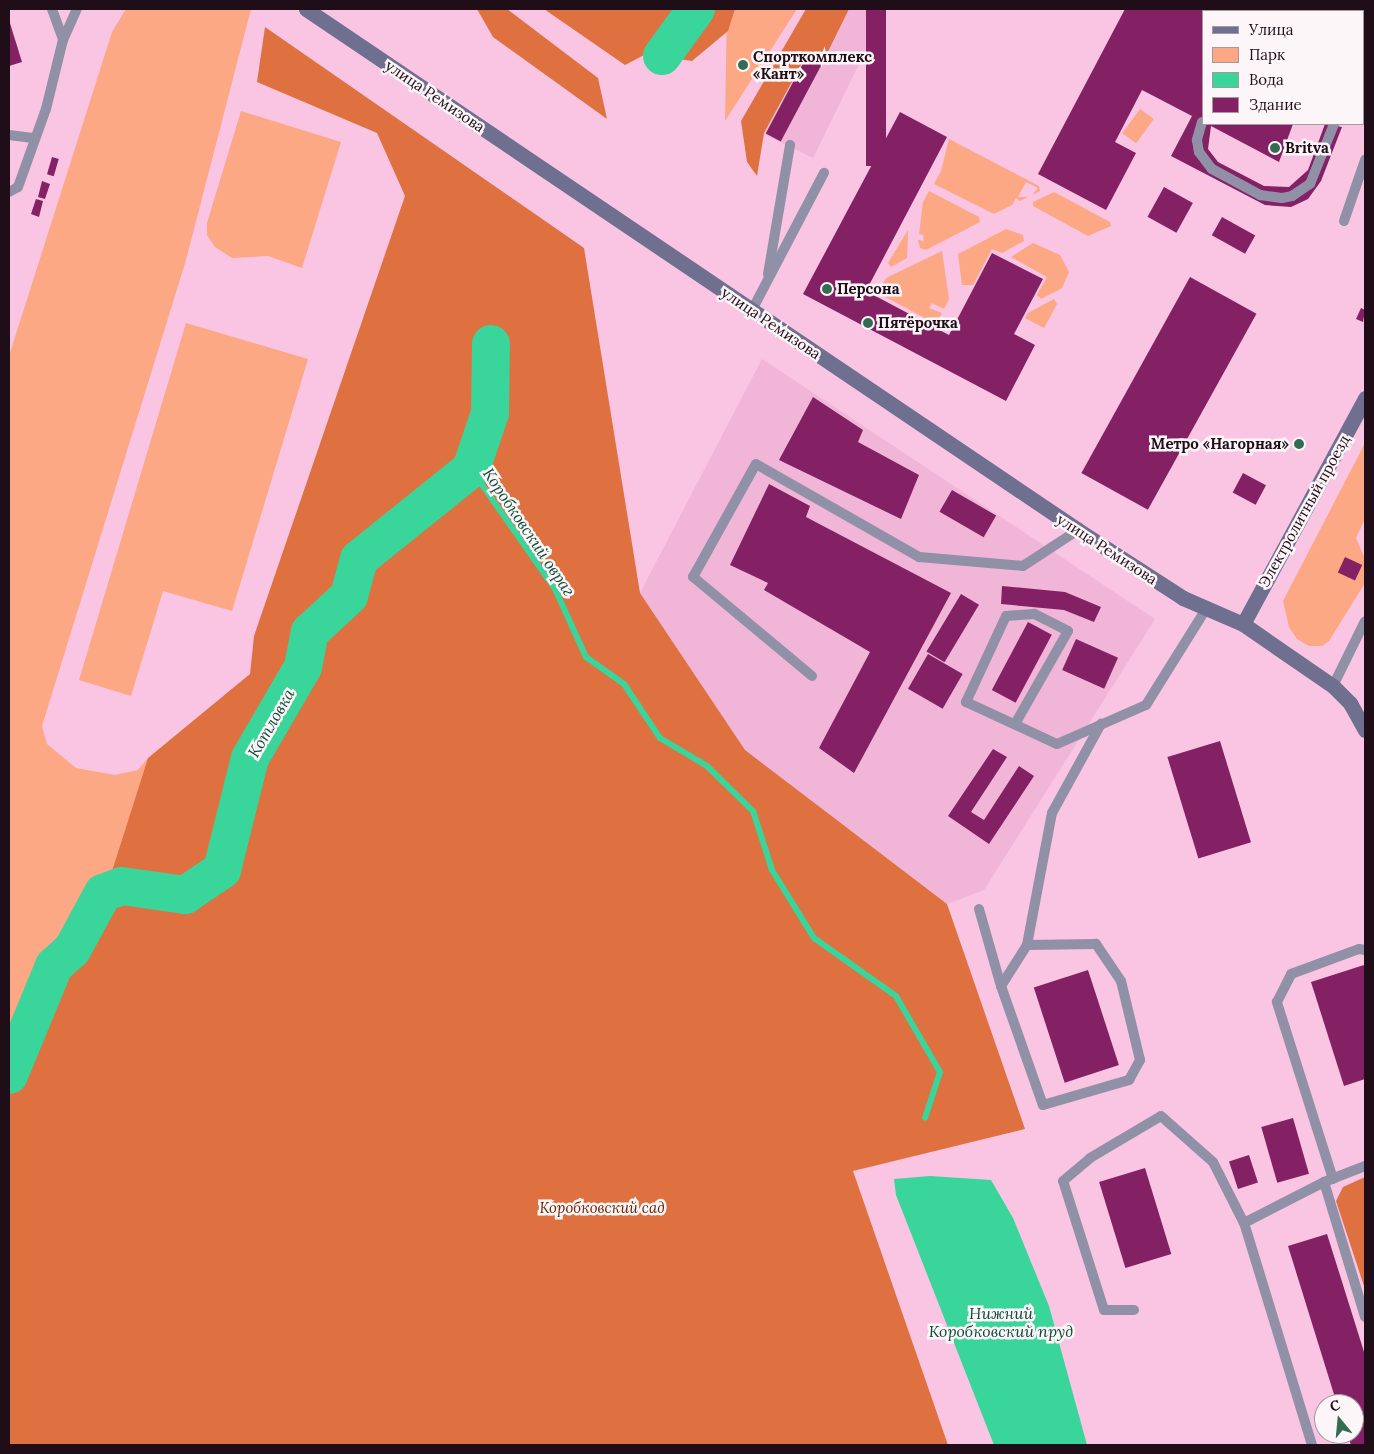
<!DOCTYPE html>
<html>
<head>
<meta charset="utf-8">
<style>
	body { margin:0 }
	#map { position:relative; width:1374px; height:1454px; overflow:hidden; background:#fac4e3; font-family:Lora,serif }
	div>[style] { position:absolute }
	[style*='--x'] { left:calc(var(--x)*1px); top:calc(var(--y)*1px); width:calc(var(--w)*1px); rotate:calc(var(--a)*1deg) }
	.built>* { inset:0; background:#f0b5d7 }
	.green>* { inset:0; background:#fca884; transform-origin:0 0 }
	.forest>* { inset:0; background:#df703f }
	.water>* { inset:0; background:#39d59b }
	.stream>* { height:6px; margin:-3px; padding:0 3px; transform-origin:3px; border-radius:3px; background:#39d59b }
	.river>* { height:38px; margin:-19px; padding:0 19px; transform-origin:19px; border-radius:19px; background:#39d59b }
	.building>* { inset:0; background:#842165; transform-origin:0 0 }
	.lane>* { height:10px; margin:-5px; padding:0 5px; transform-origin:5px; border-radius:5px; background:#9091a7 }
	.secondary>* { height:15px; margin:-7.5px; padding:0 7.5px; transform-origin:7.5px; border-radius:7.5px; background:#6f708f }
	.dots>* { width:14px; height:14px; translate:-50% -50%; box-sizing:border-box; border:2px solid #fcf6f9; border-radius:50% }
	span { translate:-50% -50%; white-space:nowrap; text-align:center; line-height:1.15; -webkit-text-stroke:5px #fcf6f9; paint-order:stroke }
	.poi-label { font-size:15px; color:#1f0d18; font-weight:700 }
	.left { translate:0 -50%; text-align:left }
	.right { translate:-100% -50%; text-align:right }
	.street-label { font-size:15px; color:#1f0d18 }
	.park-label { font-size:15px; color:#6b2500; font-style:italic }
	.water-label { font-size:16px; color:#0c4b34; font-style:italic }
	.frame { position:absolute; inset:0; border:10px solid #1f0d18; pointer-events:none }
	.legend { position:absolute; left:1202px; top:10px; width:162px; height:115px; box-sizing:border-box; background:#fcf6f9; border:1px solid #a4999f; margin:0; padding:6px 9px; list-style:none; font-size:15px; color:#1f0d18 }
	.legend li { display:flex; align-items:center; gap:10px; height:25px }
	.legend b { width:25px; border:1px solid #a4999f }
	.north { position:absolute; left:1314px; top:1394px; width:50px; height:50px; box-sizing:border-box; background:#fcf6f9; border:1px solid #a4999f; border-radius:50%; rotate:343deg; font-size:14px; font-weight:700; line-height:20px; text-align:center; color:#1f0d18 }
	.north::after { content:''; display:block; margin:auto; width:18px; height:22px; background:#336b53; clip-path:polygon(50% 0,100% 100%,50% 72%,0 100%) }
</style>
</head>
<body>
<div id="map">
	<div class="built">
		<div style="clip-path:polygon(849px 9px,886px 9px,813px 158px,764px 134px,808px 54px,824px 62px)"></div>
		<div style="clip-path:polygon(762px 359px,1155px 619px,984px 890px,947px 904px,745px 750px,640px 593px)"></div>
	</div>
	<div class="green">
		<div style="clip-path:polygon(126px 9px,251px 9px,186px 260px,42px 726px,47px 744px,76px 768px,115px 775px,138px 770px,148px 758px,104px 896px,73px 953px,58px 968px,9px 1086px,9px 356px,112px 32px)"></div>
		<div style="clip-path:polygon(727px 9px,797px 9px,725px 121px)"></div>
		<div style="left:1140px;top:109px;width:17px;height:30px;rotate:36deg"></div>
		<div style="clip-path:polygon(241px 111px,341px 142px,302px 268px,268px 256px,232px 258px,215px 247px,207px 235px,207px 223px)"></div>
		<div style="clip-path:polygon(949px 139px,1039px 186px,1040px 191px,1032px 195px,1038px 188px,1026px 182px,1018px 197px,1028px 197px,1020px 201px,1016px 198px,1012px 205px,994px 214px,934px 184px,941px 171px)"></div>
		<div style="clip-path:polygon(929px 191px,979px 217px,980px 222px,926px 250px,920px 248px,918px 240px,924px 241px,923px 235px,919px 234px,923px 202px)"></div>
		<div style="clip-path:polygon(1054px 192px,1110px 222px,1111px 226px,1088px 236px,1033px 206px,1033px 202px)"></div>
		<div style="clip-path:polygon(1006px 229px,1023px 235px,1024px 241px,1002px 253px,992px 249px,973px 285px,962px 285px,958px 254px)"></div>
		<div style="clip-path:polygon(908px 230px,907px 258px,891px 267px,888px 263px)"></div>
		<div style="clip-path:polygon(1033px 243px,1060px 255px,1069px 272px,1062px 288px,1041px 299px,1037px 295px,1047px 277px,1011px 257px)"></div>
		<div style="clip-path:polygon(942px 251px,949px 299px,944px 309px,932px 303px,929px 308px,942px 313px,936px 324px,878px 293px,886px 278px)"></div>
		<div style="clip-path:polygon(1054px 299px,1057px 304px,1044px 328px,1025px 318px,1028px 313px)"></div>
		<div style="clip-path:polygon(186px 323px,308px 359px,232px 611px,163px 591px,131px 696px,79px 680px)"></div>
		<div style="clip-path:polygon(1365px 443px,1365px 519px,1356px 538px,1365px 559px,1365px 583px,1329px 641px,1322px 646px,1309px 646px,1297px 639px,1289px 627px,1283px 601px)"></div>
	</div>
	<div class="forest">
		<div style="clip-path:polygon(477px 9px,507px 9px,598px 78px,607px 119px,493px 37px)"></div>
		<div style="clip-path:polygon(544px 9px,735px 9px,728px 31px,692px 61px,646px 54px,625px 65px)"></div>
		<div style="clip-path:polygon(806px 9px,849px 9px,823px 62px,807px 54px,764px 133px,757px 176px,747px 162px,741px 121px)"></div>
		<div style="clip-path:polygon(265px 27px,584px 248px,640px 593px,745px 750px,947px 904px,1025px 1129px,853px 1171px,948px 1445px,9px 1445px,9px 1086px,58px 968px,73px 953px,104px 896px,148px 758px,250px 674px,254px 636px,405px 196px,377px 133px,257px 82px)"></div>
		<div style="clip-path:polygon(1365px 1177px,1365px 1289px,1336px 1201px,1343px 1187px)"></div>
	</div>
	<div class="water">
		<div style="clip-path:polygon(930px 1176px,991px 1180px,1013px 1218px,1049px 1306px,1087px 1445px,994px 1445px,896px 1195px,894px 1179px)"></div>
	</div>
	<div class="stream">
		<div style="--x:471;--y:469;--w:146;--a:55"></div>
		<div style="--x:555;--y:589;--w:75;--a:65.5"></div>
		<div style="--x:586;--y:657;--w:47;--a:35.4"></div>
		<div style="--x:624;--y:684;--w:65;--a:56.3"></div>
		<div style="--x:660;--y:738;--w:55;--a:30.8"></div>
		<div style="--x:707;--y:766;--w:64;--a:44.4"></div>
		<div style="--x:753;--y:811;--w:62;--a:72.1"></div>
		<div style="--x:772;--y:870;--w:80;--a:58.3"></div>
		<div style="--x:814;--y:938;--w:100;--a:35.3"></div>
		<div style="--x:896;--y:996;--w:88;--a:59.9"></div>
		<div style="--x:940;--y:1072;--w:48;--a:108.1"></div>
	</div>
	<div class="river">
		<div style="--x:662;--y:56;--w:58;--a:-54.1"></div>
		<div style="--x:9;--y:1075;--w:118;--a:-67.6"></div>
		<div style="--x:54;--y:966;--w:24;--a:-42"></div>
		<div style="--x:72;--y:950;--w:65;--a:-61.5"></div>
		<div style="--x:103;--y:893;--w:20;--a:-20"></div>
		<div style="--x:122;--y:886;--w:64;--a:8.1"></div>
		<div style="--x:185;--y:895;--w:45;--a:-34"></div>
		<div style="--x:222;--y:870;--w:115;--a:-76"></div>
		<div style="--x:250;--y:758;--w:105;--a:-59.8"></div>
		<div style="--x:303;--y:667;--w:36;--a:-79"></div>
		<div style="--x:310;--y:632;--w:53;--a:-42.7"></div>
		<div style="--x:349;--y:596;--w:38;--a:-75"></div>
		<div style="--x:359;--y:559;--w:144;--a:-38.8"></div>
		<div style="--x:471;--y:469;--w:59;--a:-71.3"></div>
		<div style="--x:490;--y:413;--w:69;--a:-89.2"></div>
	</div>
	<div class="building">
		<div style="left:866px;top:9px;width:20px;height:157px"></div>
		<div style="clip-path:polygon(1125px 9px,1336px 9px,1203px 11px,1203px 124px,1293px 124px,1279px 162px,1211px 126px,1208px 149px,1218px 162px,1264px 186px,1289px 187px,1308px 170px,1325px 124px,1342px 127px,1321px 181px,1308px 199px,1291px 207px,1265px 205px,1171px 156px,1192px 116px,1142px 90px,1115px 142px,1136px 153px,1106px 210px,1038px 174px)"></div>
		<div style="clip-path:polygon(9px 20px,22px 62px,9px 66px)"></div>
		<div style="left:808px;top:54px;width:17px;height:90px;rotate:28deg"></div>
		<div style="clip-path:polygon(900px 112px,947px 137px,866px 291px,949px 335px,992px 253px,1043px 279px,1014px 334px,1035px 345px,1006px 401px,803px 294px)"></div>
		<div style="left:52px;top:157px;width:7px;height:18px;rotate:16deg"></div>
		<div style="clip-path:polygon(42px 181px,50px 184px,45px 199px,38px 197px)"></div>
		<div style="left:1164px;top:187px;width:33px;height:34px;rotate:29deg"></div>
		<div style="clip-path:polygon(36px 199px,43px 201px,39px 217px,31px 214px)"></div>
		<div style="left:1222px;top:217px;width:38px;height:21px;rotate:29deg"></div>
		<div style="left:1190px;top:277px;width:76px;height:224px;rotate:29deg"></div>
		<div style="clip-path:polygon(1361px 308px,1365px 310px,1363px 322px,1356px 319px)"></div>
		<div style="clip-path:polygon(813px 397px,863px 430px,858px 442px,919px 475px,901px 519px,779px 460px)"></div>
		<div style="left:1243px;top:473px;width:26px;height:22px;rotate:28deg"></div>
		<div style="clip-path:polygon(769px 484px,810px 506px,806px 517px,951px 593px,854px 773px,819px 748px,870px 652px,764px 590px,768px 583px,730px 565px)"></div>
		<div style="left:952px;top:490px;width:51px;height:25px;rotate:30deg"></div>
		<div style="left:1345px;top:557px;width:19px;height:17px;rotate:25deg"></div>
		<div style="clip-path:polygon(1002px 586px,1065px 592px,1101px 607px,1094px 622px,1064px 610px,1001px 604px)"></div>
		<div style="left:961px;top:594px;width:21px;height:67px;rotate:31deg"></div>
		<div style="left:1028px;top:622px;width:27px;height:77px;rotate:28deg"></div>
		<div style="left:1076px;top:639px;width:46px;height:34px;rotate:24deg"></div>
		<div style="left:928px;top:654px;width:40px;height:40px;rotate:30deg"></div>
		<div style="left:1220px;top:741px;width:106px;height:55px;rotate:73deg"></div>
		<div style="clip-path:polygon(993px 749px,1007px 757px,971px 812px,984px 820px,1019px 766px,1034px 776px,989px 844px,948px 816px)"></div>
		<div style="clip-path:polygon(1364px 965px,1365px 1079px,1344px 1086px,1311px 982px)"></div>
		<div style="left:1088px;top:970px;width:100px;height:57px;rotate:72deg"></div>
		<div style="left:1293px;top:1118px;width:58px;height:33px;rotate:74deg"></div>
		<div style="left:1249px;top:1155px;width:29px;height:21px;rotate:72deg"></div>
		<div style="left:1145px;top:1168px;width:90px;height:48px;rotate:73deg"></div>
		<div style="clip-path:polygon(1327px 1234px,1365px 1355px,1365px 1445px,1351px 1445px,1347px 1434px,1354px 1434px,1354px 1404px,1337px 1404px,1288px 1246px)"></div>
	</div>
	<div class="lane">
		<div style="--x:52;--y:9;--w:33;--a:70"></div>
		<div style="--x:1363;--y:45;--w:7;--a:-74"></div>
		<div style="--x:1202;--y:122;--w:19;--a:106"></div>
		<div style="--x:1197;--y:140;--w:12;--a:81"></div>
		<div style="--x:1199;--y:152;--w:21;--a:53"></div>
		<div style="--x:1212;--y:169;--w:55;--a:28.4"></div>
		<div style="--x:1260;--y:195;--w:22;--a:8"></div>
		<div style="--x:1282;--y:198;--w:10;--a:-11"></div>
		<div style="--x:1292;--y:196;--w:22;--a:-34"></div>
		<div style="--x:1310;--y:184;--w:65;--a:-68.2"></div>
		<div style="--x:9;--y:135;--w:24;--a:7"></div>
		<div style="--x:9;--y:192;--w:10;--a:-29"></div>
		<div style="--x:18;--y:187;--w:83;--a:-70.3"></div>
		<div style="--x:46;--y:109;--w:71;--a:-76.2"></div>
		<div style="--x:63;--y:40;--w:34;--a:-66"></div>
		<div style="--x:1344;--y:221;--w:65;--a:-71"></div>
		<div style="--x:768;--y:274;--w:131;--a:-80.3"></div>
		<div style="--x:752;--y:310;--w:155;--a:-62.3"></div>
		<div style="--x:812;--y:676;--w:155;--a:-140.2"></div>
		<div style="--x:693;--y:577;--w:129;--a:-60.9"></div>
		<div style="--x:756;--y:464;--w:188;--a:29.7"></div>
		<div style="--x:919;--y:557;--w:104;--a:4.9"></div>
		<div style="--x:1023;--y:566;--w:66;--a:-33.2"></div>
		<div style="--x:1333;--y:686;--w:72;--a:-63.8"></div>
		<div style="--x:1015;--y:724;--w:107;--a:-60.3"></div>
		<div style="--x:1068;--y:631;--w:38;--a:-153"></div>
		<div style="--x:1034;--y:614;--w:28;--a:176"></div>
		<div style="--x:1006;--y:616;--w:95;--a:114.9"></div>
		<div style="--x:966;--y:702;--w:100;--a:24.8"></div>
		<div style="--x:1057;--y:744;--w:97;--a:-23.7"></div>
		<div style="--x:1146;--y:705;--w:113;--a:-58"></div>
		<div style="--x:979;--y:909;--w:80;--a:74.1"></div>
		<div style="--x:1001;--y:986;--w:126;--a:70.6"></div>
		<div style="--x:1043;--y:1105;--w:90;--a:-16.2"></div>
		<div style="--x:1129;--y:1080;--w:23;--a:-61"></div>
		<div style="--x:1140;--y:1060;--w:81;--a:-103.5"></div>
		<div style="--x:1121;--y:981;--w:45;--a:-124"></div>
		<div style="--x:1096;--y:944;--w:69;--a:179.2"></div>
		<div style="--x:1001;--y:986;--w:49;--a:-57.6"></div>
		<div style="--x:1027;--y:945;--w:134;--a:-79.3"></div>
		<div style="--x:1052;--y:813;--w:102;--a:-61.2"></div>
		<div style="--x:1333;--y:1179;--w:186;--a:-107.6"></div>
		<div style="--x:1277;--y:1002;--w:31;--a:-63"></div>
		<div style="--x:1291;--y:974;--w:72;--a:-20.2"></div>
		<div style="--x:1359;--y:949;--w:6;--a:9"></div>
		<div style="--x:1324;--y:1182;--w:141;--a:73.1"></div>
		<div style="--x:1134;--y:1310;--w:30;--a:180"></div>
		<div style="--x:1104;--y:1310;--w:135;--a:-107.6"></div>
		<div style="--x:1063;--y:1181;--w:35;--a:-40"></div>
		<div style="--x:1090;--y:1158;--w:82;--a:-30.6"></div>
		<div style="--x:1161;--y:1116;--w:69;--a:41.5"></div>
		<div style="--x:1213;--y:1162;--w:68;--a:63.1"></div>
		<div style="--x:1312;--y:1445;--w:232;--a:-107"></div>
		<div style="--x:1244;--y:1223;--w:90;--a:-27.1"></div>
		<div style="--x:1324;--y:1182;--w:44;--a:-21.3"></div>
	</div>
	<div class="secondary">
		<div style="--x:306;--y:9;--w:931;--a:34.01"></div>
		<div style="--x:1078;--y:530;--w:125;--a:32.9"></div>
		<div style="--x:1183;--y:598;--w:65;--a:23.4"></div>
		<div style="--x:1243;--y:624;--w:109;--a:34.6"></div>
		<div style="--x:1333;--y:686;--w:24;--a:45"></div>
		<div style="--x:1350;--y:703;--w:31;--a:61"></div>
		<div style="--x:1243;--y:624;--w:257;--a:-61.6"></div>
	</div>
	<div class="dots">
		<div style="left:743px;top:65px;background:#336b53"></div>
		<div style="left:1275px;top:148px;background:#336b53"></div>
		<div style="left:827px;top:289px;background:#336b53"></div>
		<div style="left:868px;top:323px;background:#336b53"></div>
		<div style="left:1299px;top:444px;background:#336b53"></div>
	</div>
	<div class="poi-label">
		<span class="left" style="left:753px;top:65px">Спорткомплекс<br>«Кант»</span>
		<span class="left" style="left:1285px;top:148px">Britva</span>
		<span class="left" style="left:837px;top:289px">Персона</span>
		<span class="left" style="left:878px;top:323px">Пятёрочка</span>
		<span class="right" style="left:1289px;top:444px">Метро «Нагорная»</span>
	</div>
	<div class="street-label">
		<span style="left:435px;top:96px;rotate:34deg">улица Ремизова</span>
		<span style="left:771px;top:323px;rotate:34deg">улица Ремизова</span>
		<span style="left:1304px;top:511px;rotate:-61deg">Электролитный проезд</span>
		<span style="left:1107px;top:549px;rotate:33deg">улица Ремизова</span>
	</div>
	<div class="park-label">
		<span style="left:602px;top:1208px">Коробковский сад</span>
	</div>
	<div class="water-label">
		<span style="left:529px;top:532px;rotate:56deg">Коробковский овраг</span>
		<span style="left:271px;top:723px;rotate:-60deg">Котловка</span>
		<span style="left:1001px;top:1322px">Нижний<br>Коробковский пруд</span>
	</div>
	<div class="frame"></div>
	<ul class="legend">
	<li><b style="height:6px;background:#6f708f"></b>Улица</li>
	<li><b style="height:14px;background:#fca884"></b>Парк</li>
	<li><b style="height:14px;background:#39d59b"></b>Вода</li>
	<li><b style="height:14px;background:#842165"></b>Здание</li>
	</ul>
	<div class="north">С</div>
</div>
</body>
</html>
